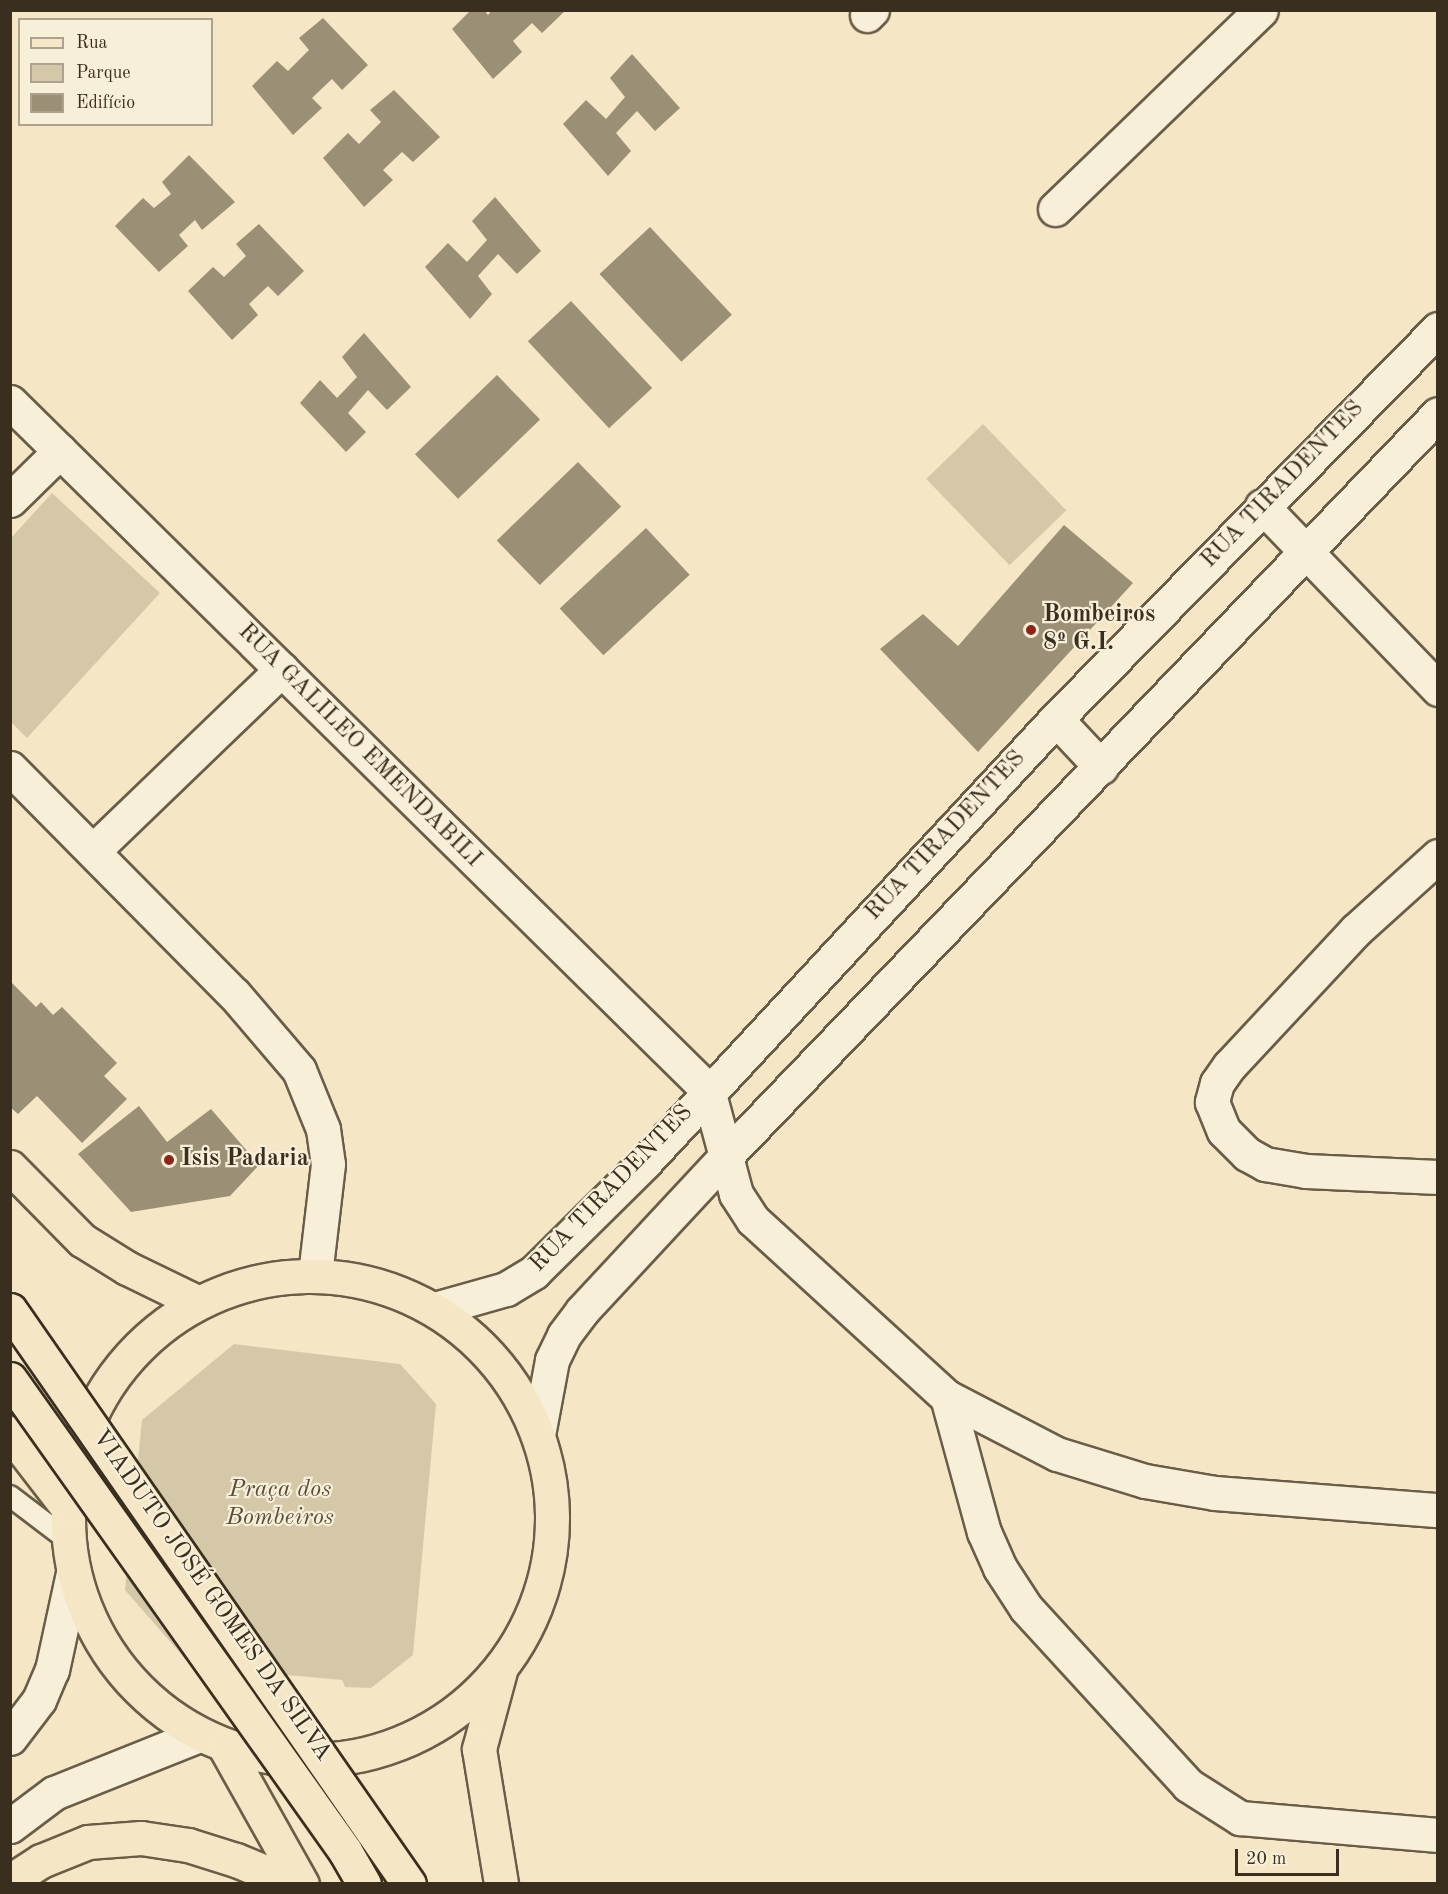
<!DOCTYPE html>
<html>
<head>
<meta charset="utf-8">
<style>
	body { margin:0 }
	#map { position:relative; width:1448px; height:1894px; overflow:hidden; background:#f5e7c5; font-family:"Old Standard TT",serif }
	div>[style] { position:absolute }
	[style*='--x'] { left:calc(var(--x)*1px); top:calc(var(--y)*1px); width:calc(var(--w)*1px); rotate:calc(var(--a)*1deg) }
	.green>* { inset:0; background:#d5c8a9; transform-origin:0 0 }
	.building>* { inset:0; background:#9b8f75; transform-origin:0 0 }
	.roads { filter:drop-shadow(2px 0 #695d48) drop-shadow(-2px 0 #695d48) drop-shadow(0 2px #695d48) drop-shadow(0 -2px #695d48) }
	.service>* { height:20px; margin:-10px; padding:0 10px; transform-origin:10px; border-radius:10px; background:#f8efd9 }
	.minor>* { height:33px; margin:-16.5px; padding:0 16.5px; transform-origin:16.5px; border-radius:16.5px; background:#f8efd9 }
	.tertiary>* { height:33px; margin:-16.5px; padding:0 16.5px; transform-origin:16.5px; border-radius:16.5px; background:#f8efd9 }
	.secondary>* { height:33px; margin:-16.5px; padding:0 16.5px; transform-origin:16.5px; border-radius:16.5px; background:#f8efd9 }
	.primary>* { height:33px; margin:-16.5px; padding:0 16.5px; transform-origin:16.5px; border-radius:16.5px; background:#f5e7c5 }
	.primary>.ring { margin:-16.5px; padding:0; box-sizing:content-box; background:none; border:33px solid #f5e7c5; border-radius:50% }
	.bridges { filter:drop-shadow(2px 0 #3a2f1f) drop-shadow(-2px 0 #3a2f1f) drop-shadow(0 2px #3a2f1f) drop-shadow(0 -2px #3a2f1f) }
	.primary-bridge>* { height:33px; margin:-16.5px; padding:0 16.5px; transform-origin:16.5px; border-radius:16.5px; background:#f5e7c5 }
	.dots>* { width:16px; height:16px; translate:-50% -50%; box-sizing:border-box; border:3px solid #f8efd9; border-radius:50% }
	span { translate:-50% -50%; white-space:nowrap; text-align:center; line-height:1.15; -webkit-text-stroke:4.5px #f8efd9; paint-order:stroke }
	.street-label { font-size:24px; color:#3a2f1f }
	.poi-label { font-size:24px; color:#3a2f1f; font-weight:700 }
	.left { translate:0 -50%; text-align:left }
	.park-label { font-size:24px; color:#594e3b; font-style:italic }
	.frame { position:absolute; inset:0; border:12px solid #3a2f1f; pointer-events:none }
	.legend { position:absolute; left:18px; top:18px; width:195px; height:108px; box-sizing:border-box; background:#f8efd9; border:2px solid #aca28f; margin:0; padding:8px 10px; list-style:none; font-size:18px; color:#3a2f1f }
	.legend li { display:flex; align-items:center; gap:12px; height:30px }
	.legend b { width:30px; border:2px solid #aca28f }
	.scale { position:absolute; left:1235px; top:1849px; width:104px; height:27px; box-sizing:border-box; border:3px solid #3a2f1f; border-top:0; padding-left:8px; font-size:18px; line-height:21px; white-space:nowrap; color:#3a2f1f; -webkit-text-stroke:4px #f8efd9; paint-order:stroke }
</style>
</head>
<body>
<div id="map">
	<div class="green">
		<div style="left:983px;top:424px;width:120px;height:79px;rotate:46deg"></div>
		<div style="clip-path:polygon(52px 493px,160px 593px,27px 738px,11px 722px,11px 538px)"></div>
		<div style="clip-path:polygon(234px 1344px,400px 1364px,436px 1404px,413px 1655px,371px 1688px,345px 1687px,342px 1680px,242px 1671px,239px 1685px,201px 1677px,125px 1590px,142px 1420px)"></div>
	</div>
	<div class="building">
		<div style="clip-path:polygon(471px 10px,484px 10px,488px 15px,492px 10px,566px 10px,542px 33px,532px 23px,513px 41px,522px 52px,493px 79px,452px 29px)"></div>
		<div style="clip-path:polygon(323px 18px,368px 65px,342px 90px,332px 79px,312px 98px,322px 108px,293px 135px,252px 86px,277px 61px,288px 71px,309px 50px,299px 38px)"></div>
		<div style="clip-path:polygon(632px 54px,680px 108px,655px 131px,637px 111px,616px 133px,631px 151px,608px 176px,563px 124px,586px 100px,606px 119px,625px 97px,610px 78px)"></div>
		<div style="clip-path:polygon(394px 90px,440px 137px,413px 162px,402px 152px,383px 170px,393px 180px,364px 207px,323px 158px,348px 133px,359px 144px,381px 122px,370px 110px)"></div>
		<div style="clip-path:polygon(189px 155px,235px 202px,202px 230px,195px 220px,179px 235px,188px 246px,159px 272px,115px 226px,143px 198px,154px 208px,171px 194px,162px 182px)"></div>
		<div style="clip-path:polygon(495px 197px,541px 251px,517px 274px,498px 254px,478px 276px,492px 294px,470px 319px,425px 267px,448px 243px,467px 262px,487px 240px,472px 221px)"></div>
		<div style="clip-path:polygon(259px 224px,304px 271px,278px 296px,268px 286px,249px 304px,258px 315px,232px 340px,188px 291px,213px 267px,224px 277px,246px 256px,236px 244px)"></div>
		<div style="left:650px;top:227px;width:120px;height:69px;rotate:47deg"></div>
		<div style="left:571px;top:301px;width:119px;height:59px;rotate:47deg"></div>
		<div style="clip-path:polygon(364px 333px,411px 387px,387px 410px,368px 390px,348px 413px,366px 432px,346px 452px,300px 403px,320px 380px,337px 398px,357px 377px,342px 357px)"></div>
		<div style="left:497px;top:375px;width:62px;height:114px;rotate:46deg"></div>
		<div style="left:578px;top:462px;width:62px;height:113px;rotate:46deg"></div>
		<div style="clip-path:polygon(1064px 525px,1133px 583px,978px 752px,880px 649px,923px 614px,958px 646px)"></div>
		<div style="left:646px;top:528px;width:64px;height:118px;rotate:47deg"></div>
		<div style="clip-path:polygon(10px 981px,36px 1007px,41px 1002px,53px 1015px,62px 1007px,117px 1063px,104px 1076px,127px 1099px,82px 1143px,37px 1096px,18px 1114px,10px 1107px)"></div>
		<div style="clip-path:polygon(139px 1106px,167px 1142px,211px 1109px,259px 1165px,230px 1196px,131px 1212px,78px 1154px)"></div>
	</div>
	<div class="roads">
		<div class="service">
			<div style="--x:10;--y:1496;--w:73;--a:37.2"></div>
		</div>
		<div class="minor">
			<div style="--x:867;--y:15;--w:7;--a:-45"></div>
			<div style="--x:1055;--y:209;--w:286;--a:-44"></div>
			<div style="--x:10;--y:402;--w:980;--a:44.59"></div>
			<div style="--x:708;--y:1090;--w:108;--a:74.9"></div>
			<div style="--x:736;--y:1194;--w:31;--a:57"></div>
			<div style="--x:753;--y:1220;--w:263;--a:42.4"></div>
			<div style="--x:947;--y:1397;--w:124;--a:27.4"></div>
			<div style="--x:1057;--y:1454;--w:92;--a:17.1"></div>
			<div style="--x:1145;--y:1481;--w:71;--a:9.7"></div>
			<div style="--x:1215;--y:1493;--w:224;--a:4.4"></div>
			<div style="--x:10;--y:500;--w:70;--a:-44.4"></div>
			<div style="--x:1262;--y:506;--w:254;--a:46.1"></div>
			<div style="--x:10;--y:768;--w:318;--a:45.3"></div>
			<div style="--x:234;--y:994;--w:100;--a:49.5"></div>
			<div style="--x:299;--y:1070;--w:64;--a:67.9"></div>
			<div style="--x:323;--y:1129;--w:35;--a:82"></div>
			<div style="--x:328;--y:1164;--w:111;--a:96.7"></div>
			<div style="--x:93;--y:851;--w:262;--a:-43.9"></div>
			<div style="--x:1438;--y:856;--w:110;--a:137.9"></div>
			<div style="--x:1356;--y:930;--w:186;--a:133"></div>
			<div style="--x:1229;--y:1066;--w:21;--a:125"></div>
			<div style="--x:1217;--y:1083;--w:20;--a:105"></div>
			<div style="--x:1212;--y:1102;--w:31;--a:68"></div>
			<div style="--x:1224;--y:1131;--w:33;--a:45"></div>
			<div style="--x:1247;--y:1154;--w:21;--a:29"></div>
			<div style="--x:1265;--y:1164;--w:42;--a:9.7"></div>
			<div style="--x:1306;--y:1171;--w:132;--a:2.6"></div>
			<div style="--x:947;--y:1397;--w:140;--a:74.7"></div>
			<div style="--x:984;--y:1532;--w:39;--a:66"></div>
			<div style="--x:1000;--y:1568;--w:48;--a:57"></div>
			<div style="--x:1026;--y:1608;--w:240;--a:47.5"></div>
			<div style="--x:1188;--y:1785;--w:62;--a:32.4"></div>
			<div style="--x:1240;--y:1818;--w:199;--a:4.9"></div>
		</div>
		<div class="tertiary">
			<div style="--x:1056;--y:719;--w:66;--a:46.8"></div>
			<div style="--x:435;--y:1309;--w:74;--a:-15.7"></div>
			<div style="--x:506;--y:1289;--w:33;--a:-31"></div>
			<div style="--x:534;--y:1272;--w:156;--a:-44.7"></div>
			<div style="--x:645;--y:1162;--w:604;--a:-47.15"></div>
			<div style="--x:1056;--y:719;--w:546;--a:-45.59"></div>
			<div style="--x:538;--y:1435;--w:76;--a:-79.4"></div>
			<div style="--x:552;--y:1360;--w:28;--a:-64"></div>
			<div style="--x:564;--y:1335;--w:30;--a:-53"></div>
			<div style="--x:582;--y:1311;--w:212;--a:-47.1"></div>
			<div style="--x:726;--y:1156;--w:1028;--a:-46.18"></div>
		</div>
		<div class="secondary">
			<div style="--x:10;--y:1738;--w:48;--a:-52.7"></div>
			<div style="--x:39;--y:1700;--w:33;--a:-67"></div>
			<div style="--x:52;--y:1670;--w:99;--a:-77.8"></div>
			<div style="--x:10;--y:1826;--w:55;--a:-36.9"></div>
			<div style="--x:54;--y:1793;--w:156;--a:-21.8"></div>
		</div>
		<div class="primary">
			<div style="--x:10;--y:1167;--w:103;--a:45.4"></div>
			<div style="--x:82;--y:1240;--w:53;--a:31.9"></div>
			<div style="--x:127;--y:1268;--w:78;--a:25.9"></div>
			<div class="ring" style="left:68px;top:1276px;width:451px;height:451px"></div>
			<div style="--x:10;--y:1433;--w:93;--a:52.4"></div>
			<div style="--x:500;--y:1671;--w:81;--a:105.1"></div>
			<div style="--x:479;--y:1749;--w:137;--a:80.7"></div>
			<div style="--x:225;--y:1747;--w:157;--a:60.7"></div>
			<div style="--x:10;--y:1881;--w:37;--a:-33"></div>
			<div style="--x:41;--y:1861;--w:51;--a:-22"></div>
			<div style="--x:88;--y:1842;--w:53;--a:-4.3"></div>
			<div style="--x:141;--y:1838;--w:48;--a:8.5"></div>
			<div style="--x:188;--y:1845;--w:50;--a:17.4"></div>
			<div style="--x:236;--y:1860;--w:63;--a:22.5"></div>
		</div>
	</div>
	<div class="bridges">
		<div class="primary-bridge">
			<div style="--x:10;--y:1310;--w:699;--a:55.2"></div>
			<div style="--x:10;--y:1379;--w:579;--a:54.63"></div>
			<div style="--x:345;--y:1851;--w:38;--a:60"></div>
		</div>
	</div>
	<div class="dots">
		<div style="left:1031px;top:630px;background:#8f2418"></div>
		<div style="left:169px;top:1160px;background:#8f2418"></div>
	</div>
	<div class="street-label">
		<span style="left:1283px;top:485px;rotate:-46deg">RUA TIRADENTES</span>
		<span style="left:359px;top:746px;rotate:45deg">RUA GALILEO EMENDABILI</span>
		<span style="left:946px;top:836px;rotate:-47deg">RUA TIRADENTES</span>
		<span style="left:612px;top:1189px;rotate:-46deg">RUA TIRADENTES</span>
		<span style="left:211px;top:1596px;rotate:55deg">VIADUTO JOSÉ GOMES DA SILVA</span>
	</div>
	<div class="poi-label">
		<span class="left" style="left:1043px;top:630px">Bombeiros<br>8º G.I.</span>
		<span class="left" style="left:181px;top:1160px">Isis Padaria</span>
	</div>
	<div class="park-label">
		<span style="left:280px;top:1505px">Praça dos<br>Bombeiros</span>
	</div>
	<div class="frame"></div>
	<ul class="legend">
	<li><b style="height:8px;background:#f5e7c5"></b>Rua</li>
	<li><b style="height:16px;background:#d5c8a9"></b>Parque</li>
	<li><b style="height:16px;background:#9b8f75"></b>Edifício</li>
	</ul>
	<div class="scale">20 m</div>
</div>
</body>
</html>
